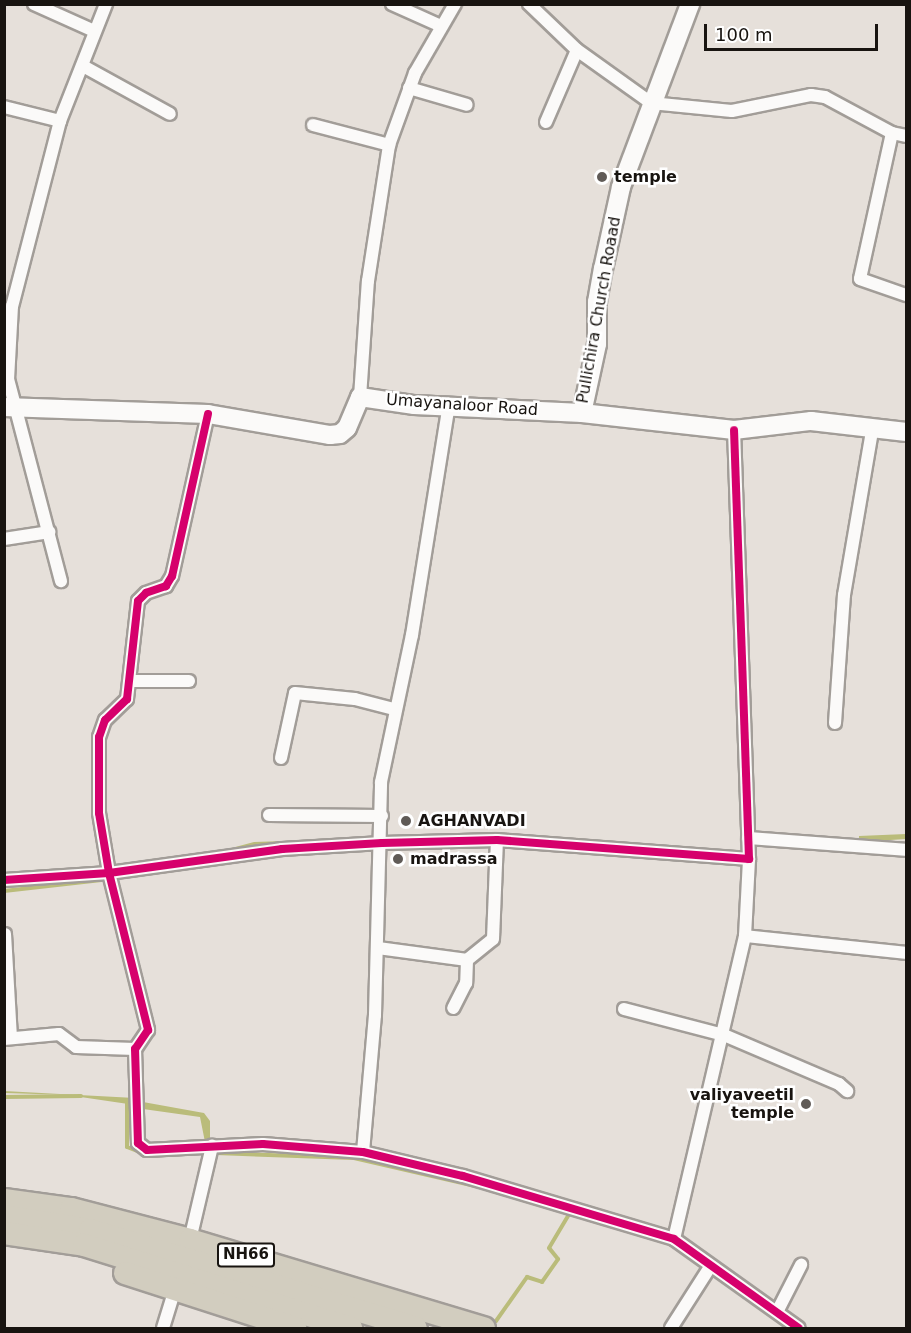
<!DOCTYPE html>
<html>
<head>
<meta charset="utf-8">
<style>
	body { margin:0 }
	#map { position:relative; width:911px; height:1333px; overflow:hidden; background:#e6e0da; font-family:"DejaVu Sans",sans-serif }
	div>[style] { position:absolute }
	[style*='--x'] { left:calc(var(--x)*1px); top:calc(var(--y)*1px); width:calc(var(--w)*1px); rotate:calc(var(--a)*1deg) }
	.water>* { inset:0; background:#babc7a }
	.stream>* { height:4px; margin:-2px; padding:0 2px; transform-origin:2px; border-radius:2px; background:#babc7a }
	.roads { filter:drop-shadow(2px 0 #a29d98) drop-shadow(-2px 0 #a29d98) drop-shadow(0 2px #a29d98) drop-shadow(0 -2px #a29d98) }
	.street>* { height:12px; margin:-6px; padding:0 6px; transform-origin:6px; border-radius:6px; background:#fbfaf9 }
	.secondary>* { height:18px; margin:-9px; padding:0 9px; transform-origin:9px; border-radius:9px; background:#fbfaf9 }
	.highway>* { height:22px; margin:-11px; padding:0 11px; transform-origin:11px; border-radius:11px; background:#d2cdbf }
	.cycleway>* { height:8px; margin:-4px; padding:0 4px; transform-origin:4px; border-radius:4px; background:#d6006c }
	.dots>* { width:16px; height:16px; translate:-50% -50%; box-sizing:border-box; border:3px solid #fff; border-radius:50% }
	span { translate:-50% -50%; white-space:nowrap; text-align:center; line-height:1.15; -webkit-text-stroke:5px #fff; paint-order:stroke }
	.shield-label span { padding:2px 4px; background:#fff; border:2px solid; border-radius:4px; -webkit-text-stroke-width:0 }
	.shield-label { font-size:15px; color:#181410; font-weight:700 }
	.poi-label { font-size:16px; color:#181410; font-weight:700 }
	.left { translate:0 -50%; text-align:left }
	.right { translate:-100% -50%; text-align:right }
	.street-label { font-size:16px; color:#181410 }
	.frame { position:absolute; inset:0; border:6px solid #181410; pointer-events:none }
	.scale { position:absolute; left:704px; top:24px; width:174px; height:27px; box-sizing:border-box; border:3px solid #181410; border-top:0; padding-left:8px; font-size:18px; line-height:21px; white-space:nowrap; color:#181410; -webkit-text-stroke:4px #fff; paint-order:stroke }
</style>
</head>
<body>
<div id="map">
	<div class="water">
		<div style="clip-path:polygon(906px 834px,906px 839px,859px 842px,859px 836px)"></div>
		<div style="clip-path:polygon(376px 838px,209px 854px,254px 842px)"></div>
		<div style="clip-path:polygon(4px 1091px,135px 1098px,135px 1105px,67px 1095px,5px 1093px)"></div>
		<div style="clip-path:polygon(143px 1102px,204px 1113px,210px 1121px,210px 1142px,205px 1142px,200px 1117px,143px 1109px)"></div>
	</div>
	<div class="stream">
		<div style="--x:4;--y:891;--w:98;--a:-6.5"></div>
		<div style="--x:4;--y:1097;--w:77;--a:-0.7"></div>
		<div style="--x:127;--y:1100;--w:47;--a:90"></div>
		<div style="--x:127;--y:1147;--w:17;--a:21"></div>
		<div style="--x:216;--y:1153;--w:138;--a:2.1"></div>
		<div style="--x:354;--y:1158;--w:129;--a:13"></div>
		<div style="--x:496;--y:1321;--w:54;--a:-54.8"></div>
		<div style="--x:527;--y:1277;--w:16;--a:18"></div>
		<div style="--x:542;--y:1282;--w:28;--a:-55"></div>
		<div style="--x:558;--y:1259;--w:14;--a:-129"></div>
		<div style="--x:549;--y:1248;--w:43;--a:-59.3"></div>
	</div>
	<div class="roads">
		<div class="street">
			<div style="--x:34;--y:4;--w:66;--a:24.2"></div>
			<div style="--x:392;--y:4;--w:54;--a:24.2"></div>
			<div style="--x:529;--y:4;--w:66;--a:43.8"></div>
			<div style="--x:577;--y:50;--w:91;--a:35.6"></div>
			<div style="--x:651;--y:103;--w:81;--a:5.6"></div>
			<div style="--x:732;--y:111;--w:81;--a:-11.4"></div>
			<div style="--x:811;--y:95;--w:14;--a:8"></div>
			<div style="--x:825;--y:97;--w:76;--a:28.2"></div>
			<div style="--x:892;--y:133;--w:14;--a:12"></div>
			<div style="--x:83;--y:66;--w:99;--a:28.9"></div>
			<div style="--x:409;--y:88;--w:60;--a:16.3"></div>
			<div style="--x:4;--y:107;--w:58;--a:14"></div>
			<div style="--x:60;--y:121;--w:126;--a:-68.5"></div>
			<div style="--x:60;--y:121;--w:191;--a:104.5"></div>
			<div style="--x:12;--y:306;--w:73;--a:93.1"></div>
			<div style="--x:8;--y:379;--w:209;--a:75.3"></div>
			<div style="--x:546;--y:122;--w:78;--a:-66.7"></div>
			<div style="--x:313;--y:125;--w:79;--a:14.7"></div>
			<div style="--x:892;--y:133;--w:149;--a:102.4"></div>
			<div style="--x:860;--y:279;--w:49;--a:19.2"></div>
			<div style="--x:360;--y:397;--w:116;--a:-86.1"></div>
			<div style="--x:368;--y:281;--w:138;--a:-81.2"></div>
			<div style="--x:389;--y:145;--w:77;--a:-70.1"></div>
			<div style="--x:415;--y:73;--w:80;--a:-59.9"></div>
			<div style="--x:208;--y:414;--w:166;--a:102.5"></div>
			<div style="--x:172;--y:576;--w:12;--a:121"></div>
			<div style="--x:166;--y:586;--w:21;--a:161"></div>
			<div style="--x:146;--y:593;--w:11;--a:135"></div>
			<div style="--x:138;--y:601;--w:99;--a:96.4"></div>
			<div style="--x:127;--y:699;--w:30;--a:136"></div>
			<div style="--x:105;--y:720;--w:18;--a:109"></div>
			<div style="--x:99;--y:737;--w:76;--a:90"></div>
			<div style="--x:99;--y:813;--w:61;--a:80.5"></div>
			<div style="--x:109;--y:873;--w:162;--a:76"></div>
			<div style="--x:148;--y:1030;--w:23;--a:124"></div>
			<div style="--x:135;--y:1049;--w:94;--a:88.2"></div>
			<div style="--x:138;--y:1143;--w:11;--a:38"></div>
			<div style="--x:147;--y:1150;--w:116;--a:-3"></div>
			<div style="--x:263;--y:1144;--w:100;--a:4.6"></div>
			<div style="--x:363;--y:1152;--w:103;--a:13.5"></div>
			<div style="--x:463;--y:1176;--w:220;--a:16.6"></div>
			<div style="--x:674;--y:1239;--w:153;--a:35.5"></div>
			<div style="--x:4;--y:539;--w:46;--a:-8.8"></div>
			<div style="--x:132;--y:681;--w:57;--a:0"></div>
			<div style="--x:835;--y:723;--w:128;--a:-86"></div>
			<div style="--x:844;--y:595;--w:171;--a:-80.3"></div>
			<div style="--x:281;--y:758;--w:66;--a:-77.8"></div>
			<div style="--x:295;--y:693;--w:60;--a:5.7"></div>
			<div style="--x:355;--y:699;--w:40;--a:14.4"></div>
			<div style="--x:269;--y:815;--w:113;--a:0.5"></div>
			<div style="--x:748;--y:838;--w:158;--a:4.3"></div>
			<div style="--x:4;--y:880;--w:105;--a:-3.8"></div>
			<div style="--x:109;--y:873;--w:175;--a:-7.9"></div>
			<div style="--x:282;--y:849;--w:100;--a:-3.4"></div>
			<div style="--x:382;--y:843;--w:115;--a:-1.5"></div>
			<div style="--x:497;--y:840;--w:253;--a:4.3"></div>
			<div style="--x:749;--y:859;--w:429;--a:-92"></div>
			<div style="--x:5;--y:934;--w:104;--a:86.7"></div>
			<div style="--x:745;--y:936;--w:162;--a:6"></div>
			<div style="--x:378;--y:948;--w:90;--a:7.7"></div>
			<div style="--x:467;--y:960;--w:23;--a:92"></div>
			<div style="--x:466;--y:983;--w:28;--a:117"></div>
			<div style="--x:467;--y:960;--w:33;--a:-39"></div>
			<div style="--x:493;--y:939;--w:99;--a:-87.7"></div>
			<div style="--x:624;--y:1009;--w:103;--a:14.6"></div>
			<div style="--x:724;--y:1035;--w:125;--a:23.1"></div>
			<div style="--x:839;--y:1084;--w:11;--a:41"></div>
			<div style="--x:4;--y:1039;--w:55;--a:-5.2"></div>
			<div style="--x:59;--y:1034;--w:21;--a:37"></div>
			<div style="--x:76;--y:1047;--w:59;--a:1.9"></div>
			<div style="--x:363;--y:1152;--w:138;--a:-85"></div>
			<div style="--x:375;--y:1015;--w:233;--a:-88.5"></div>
			<div style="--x:381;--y:782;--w:150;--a:-78.1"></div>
			<div style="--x:412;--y:635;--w:233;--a:-80.9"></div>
			<div style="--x:674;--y:1239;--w:311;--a:-76.8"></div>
			<div style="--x:745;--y:936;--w:77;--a:-87"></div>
			<div style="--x:190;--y:1240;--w:97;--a:-76.8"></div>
			<div style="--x:778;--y:1310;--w:51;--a:-62.9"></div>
			<div style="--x:163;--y:1328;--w:41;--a:-72.9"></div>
			<div style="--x:671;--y:1328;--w:72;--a:-57.4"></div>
		</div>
		<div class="secondary">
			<div style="--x:4;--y:407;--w:204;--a:2"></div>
			<div style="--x:208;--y:414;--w:124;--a:9.8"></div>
			<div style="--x:330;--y:435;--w:10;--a:-6"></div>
			<div style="--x:340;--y:434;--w:9;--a:-41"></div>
			<div style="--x:347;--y:428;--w:34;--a:-67"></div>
			<div style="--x:360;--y:397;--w:55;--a:8.4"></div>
			<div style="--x:414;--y:405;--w:168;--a:2.7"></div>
			<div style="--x:582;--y:413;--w:153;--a:6.4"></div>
			<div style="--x:734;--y:430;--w:78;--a:-6.7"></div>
			<div style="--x:811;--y:421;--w:96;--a:6.6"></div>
			<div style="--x:582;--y:413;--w:71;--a:-77.7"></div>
			<div style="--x:597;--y:344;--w:42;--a:-90"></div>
			<div style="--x:597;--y:302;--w:34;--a:-80"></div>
			<div style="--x:603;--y:269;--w:84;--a:-77.6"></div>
			<div style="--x:621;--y:187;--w:196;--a:-69.3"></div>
		</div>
		<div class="highway">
			<div style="--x:4;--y:1200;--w:68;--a:7.7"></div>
			<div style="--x:71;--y:1209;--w:123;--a:14.6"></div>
			<div style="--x:190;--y:1240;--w:307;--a:16.7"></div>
			<div style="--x:4;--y:1216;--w:87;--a:9.2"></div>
			<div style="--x:90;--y:1230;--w:340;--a:16.7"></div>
			<div style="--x:4;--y:1233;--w:81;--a:8.5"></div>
			<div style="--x:84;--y:1245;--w:280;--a:17.3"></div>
			<div style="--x:125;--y:1273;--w:179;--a:17.9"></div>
		</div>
	</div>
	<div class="cycleway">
		<div style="--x:208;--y:414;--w:166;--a:102.5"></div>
		<div style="--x:172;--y:576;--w:12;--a:121"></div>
		<div style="--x:166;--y:586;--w:21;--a:161"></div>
		<div style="--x:146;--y:593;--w:11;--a:135"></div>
		<div style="--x:138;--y:601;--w:99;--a:96.4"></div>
		<div style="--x:127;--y:699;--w:30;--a:136"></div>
		<div style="--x:105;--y:720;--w:18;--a:109"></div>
		<div style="--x:99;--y:737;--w:76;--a:90"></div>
		<div style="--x:99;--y:813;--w:61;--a:80.5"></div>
		<div style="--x:109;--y:873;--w:162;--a:76"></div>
		<div style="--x:148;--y:1030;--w:23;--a:124"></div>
		<div style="--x:135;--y:1049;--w:94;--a:88.2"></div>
		<div style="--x:138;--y:1143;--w:11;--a:38"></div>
		<div style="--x:147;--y:1150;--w:116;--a:-3"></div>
		<div style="--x:263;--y:1144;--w:100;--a:4.6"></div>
		<div style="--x:363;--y:1152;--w:103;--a:13.5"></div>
		<div style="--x:463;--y:1176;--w:220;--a:16.6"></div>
		<div style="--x:674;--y:1239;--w:153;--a:35.5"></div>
		<div style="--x:4;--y:880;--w:105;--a:-3.8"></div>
		<div style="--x:109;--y:873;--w:175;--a:-7.9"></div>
		<div style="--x:282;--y:849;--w:100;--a:-3.4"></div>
		<div style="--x:382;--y:843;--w:115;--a:-1.5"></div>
		<div style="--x:497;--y:840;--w:253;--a:4.3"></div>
		<div style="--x:749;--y:859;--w:429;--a:-92"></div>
	</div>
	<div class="dots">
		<div style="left:602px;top:177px;background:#605b57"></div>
		<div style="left:406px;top:821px;background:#605b57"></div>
		<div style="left:398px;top:859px;background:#605b57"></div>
		<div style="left:806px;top:1104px;background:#605b57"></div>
	</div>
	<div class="shield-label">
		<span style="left:246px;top:1255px">NH66</span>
	</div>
	<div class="poi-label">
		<span class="left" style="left:614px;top:177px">temple</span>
		<span class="left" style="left:418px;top:821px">AGHANVADI</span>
		<span class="left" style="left:410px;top:859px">madrassa</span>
		<span class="right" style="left:794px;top:1104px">valiyaveetil<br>temple</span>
	</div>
	<div class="street-label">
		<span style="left:599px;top:310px;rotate:-80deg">Pullichira Church Roaad</span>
		<span style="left:462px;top:405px;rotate:4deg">Umayanaloor Road</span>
	</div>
	<div class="frame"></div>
	<div class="scale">100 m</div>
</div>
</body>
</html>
